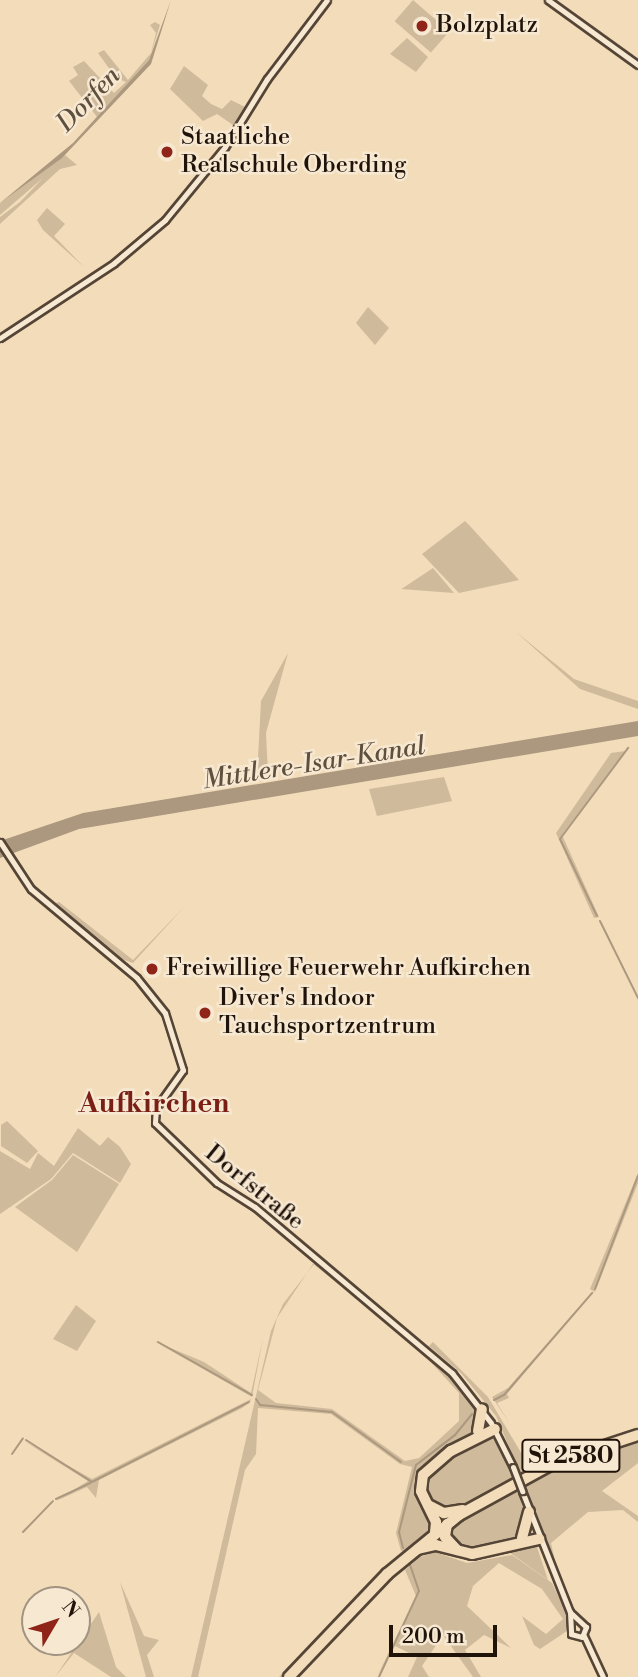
<!DOCTYPE html>
<html>
<head>
<meta charset="utf-8">
<style>
	body { margin:0 }
	#map { position:relative; width:638px; height:1677px; overflow:hidden; background:#f3dcb9; font-family:"Libre Bodoni",serif }
	div>[style] { position:absolute }
	[style*='--x'] { left:calc(var(--x)*1px); top:calc(var(--y)*1px); width:calc(var(--w)*1px); rotate:calc(var(--a)*1deg) }
	.green>* { inset:0; background:#cfba9b; transform-origin:0 0 }
	.water>* { inset:0; background:#ab987e }
	.stream>* { height:2px; margin:-1px; padding:0 1px; transform-origin:1px; border-radius:1px; background:#ab987e }
	.roads { filter:drop-shadow(2px 0 #554536) drop-shadow(-2px 0 #554536) drop-shadow(0 2px #554536) drop-shadow(0 -2px #554536) }
	.minor>* { height:5px; margin:-2.5px; padding:0 2.5px; transform-origin:2.5px; border-radius:2.5px; background:#f7e8d2 }
	.highway>* { height:10px; margin:-5px; padding:0 5px; transform-origin:5px; border-radius:5px; background:#f3dcb9 }
	.bridges { filter:drop-shadow(2px 0 #554536) drop-shadow(-2px 0 #554536) drop-shadow(0 2px #554536) drop-shadow(0 -2px #554536) }
	.minor-bridge>* { height:5px; margin:-2.5px; padding:0 2.5px; transform-origin:2.5px; border-radius:2.5px; background:#f7e8d2 }
	.dots>* { width:19px; height:19px; translate:-50% -50%; box-sizing:border-box; border:4px solid #f7e8d2; border-radius:50% }
	span { translate:-50% -50%; white-space:nowrap; text-align:center; line-height:1.15; -webkit-text-stroke:5px #f7e8d2; paint-order:stroke }
	.shield-label span { padding:2px 5px; background:#f7e8d2; border:2px solid; border-radius:5px; -webkit-text-stroke-width:0 }
	.shield-label { font-size:23px; color:#20130a; font-weight:700 }
	.poi-label { font-size:24px; color:#20130a }
	.left { translate:0 -50%; text-align:left }
	.street-label { font-size:24px; color:#20130a }
	.water-label { font-size:26px; color:#5f4f3e; font-style:italic }
	.quarter-label { font-size:28px; color:#7a1f14; font-weight:700 }
	.north { position:absolute; left:21px; top:1586px; width:70px; height:70px; box-sizing:border-box; background:#f7e8d2; border:2px solid #a19382; border-radius:50%; rotate:51deg; font-size:19px; font-weight:700; line-height:28px; text-align:center; color:#20130a }
	.north::after { content:''; display:block; margin:auto; width:24px; height:32px; background:#8f2418; clip-path:polygon(50% 0,100% 100%,50% 72%,0 100%) }
	.scale { position:absolute; left:389px; top:1625px; width:108px; height:32px; box-sizing:border-box; border:4px solid #20130a; border-top:0; padding-left:9px; font-size:21px; line-height:24px; white-space:nowrap; color:#20130a; -webkit-text-stroke:5px #f7e8d2; paint-order:stroke }
</style>
</head>
<body>
<div id="map">
	<div class="green">
		<div style="left:413px;top:0;width:48px;height:28px;rotate:41deg"></div>
		<div style="clip-path:polygon(155px 22px,160px 25px,149px 60px,97px 117px,69px 81px,78px 75px,73px 67px,84px 61px,114px 93px,126px 82px,116px 78px,98px 53px,104px 50px,128px 80px,151px 53px,156px 33px,150px 25px)"></div>
		<div style="clip-path:polygon(407px 38px,428px 57px,416px 72px,390px 54px)"></div>
		<div style="clip-path:polygon(184px 66px,208px 85px,202px 96px,211px 104px,222px 109px,231px 100px,247px 108px,236px 127px,217px 114px,203px 121px,170px 89px)"></div>
		<div style="clip-path:polygon(65px 155px,77px 165px,60px 169px,0 224px,0 217px,20px 202px,43px 178px,0 215px,0 203px)"></div>
		<div style="clip-path:polygon(47px 208px,65px 224px,54px 236px,84px 267px,43px 230px,37px 220px)"></div>
		<div style="clip-path:polygon(368px 307px,389px 328px,375px 345px,356px 323px)"></div>
		<div style="clip-path:polygon(465px 521px,470px 526px,519px 580px,459px 593px,422px 554px)"></div>
		<div style="clip-path:polygon(433px 568px,454px 593px,401px 589px,403px 588px)"></div>
		<div style="clip-path:polygon(516px 632px,574px 679px,638px 701px,638px 709px,580px 689px)"></div>
		<div style="clip-path:polygon(288px 653px,266px 733px,268px 775px,257px 777px,261px 701px)"></div>
		<div style="clip-path:polygon(625px 751px,562px 835px,599px 917px,594px 918px,556px 833px,611px 753px)"></div>
		<div style="clip-path:polygon(444px 777px,452px 801px,377px 816px,369px 789px)"></div>
		<div style="clip-path:polygon(59px 902px,133px 960px,185px 906px,133px 963px,113px 956px,53px 904px)"></div>
		<div style="clip-path:polygon(7px 1121px,38px 1151px,27px 1163px,1px 1146px,1px 1125px)"></div>
		<div style="clip-path:polygon(78px 1128px,100px 1146px,108px 1137px,120px 1147px,131px 1164px,120px 1183px,73px 1153px,51px 1179px,0 1214px,0 1151px,30px 1169px,38px 1153px,54px 1166px)"></div>
		<div style="clip-path:polygon(73px 1155px,119px 1184px,77px 1252px,15px 1207px,52px 1180px)"></div>
		<div style="clip-path:polygon(638px 1173px,638px 1183px,595px 1292px,590px 1289px)"></div>
		<div style="clip-path:polygon(evenodd,314px 1264px,449px 1372px,477px 1408px,477px 1430px,421px 1473px,431px 1529px,408px 1552px,401px 1551px,396px 1533px,412px 1467px,400px 1464px,331px 1414px,258px 1408px,256px 1454px,245px 1470px,198px 1677px,191px 1677px,271px 1331px,283px 1304px,314px 1264px,313px 1264px,417px 1347px,459px 1393px,459px 1421px,419px 1458px,405px 1461px,332px 1409px,276px 1403px,258px 1390px,277px 1318px,313px 1264px)"></div>
		<div style="clip-path:polygon(592px 1292px,507px 1394px,509px 1398px,497px 1403px,510px 1424px,492px 1397px,508px 1388px)"></div>
		<div style="clip-path:polygon(76px 1305px,96px 1321px,77px 1351px,53px 1339px)"></div>
		<div style="clip-path:polygon(263px 1338px,252px 1397px,154px 1341px,204px 1362px,251px 1393px)"></div>
		<div style="clip-path:polygon(433px 1342px,488px 1397px,529px 1466px,638px 1433px,534px 1469px,450px 1511px,433px 1507px,423px 1487px,433px 1466px,491px 1434px,511px 1471px,518px 1468px,496px 1416px,461px 1373px,429px 1346px)"></div>
		<div style="clip-path:polygon(251px 1399px,250px 1402px,242px 1408px,99px 1480px,96px 1498px,87px 1487px,56px 1501px,88px 1481px,24px 1441px,92px 1479px)"></div>
		<div style="clip-path:polygon(638px 1438px,638px 1463px,602px 1491px,638px 1516px,638px 1522px,623px 1510px,588px 1512px,551px 1543px,558px 1575px,525px 1489px,519px 1492px,526px 1520px,519px 1537px,470px 1552px,449px 1540px,448px 1529px,475px 1508px,560px 1463px)"></div>
		<div style="clip-path:polygon(536px 1544px,548px 1580px,509px 1552px,471px 1561px,430px 1551px,410px 1559px,428px 1548px,458px 1554px)"></div>
		<div style="clip-path:polygon(404px 1552px,283px 1677px,279px 1677px,362px 1589px)"></div>
		<div style="clip-path:polygon(435px 1552px,467px 1563px,512px 1555px,552px 1583px,569px 1618px,567px 1631px,540px 1649px,534px 1645px,522px 1616px,546px 1634px,563px 1619px,542px 1589px,499px 1563px,473px 1586px,467px 1606px,511px 1648px,484px 1635px,465px 1650px,481px 1677px,473px 1677px,443px 1635px,422px 1666px,429px 1677px,408px 1677px,417px 1657px,395px 1646px,377px 1677px,416px 1596px,405px 1570px,420px 1557px)"></div>
		<div style="clip-path:polygon(120px 1582px,144px 1636px,159px 1640px,147px 1655px,154px 1677px,146px 1677px)"></div>
		<div style="clip-path:polygon(99px 1612px,116px 1667px,126px 1677px,111px 1677px,74px 1653px,55px 1677px)"></div>
	</div>
	<div class="water">
		<div style="clip-path:polygon(171px 0,151px 64px,62px 158px,0 203px,73px 143px,149px 60px)"></div>
		<div style="clip-path:polygon(638px 721px,638px 736px,79px 829px,0 858px,0 841px,83px 813px)"></div>
	</div>
	<div class="stream">
		<div style="--x:597;--y:916;--w:85;--a:-115.7"></div>
		<div style="--x:560;--y:839;--w:114;--a:-53.2"></div>
		<div style="--x:600;--y:921;--w:86;--a:63.7"></div>
		<div style="--x:595;--y:1289;--w:121;--a:-69.2"></div>
		<div style="--x:158;--y:1342;--w:108;--a:29.4"></div>
		<div style="--x:256;--y:1399;--w:7;--a:56"></div>
		<div style="--x:260;--y:1405;--w:72;--a:5.6"></div>
		<div style="--x:332;--y:1412;--w:85;--a:35.9"></div>
		<div style="--x:494;--y:1400;--w:11;--a:-27"></div>
		<div style="--x:504;--y:1395;--w:135;--a:-49.2"></div>
		<div style="--x:26;--y:1440;--w:78;--a:32.5"></div>
		<div style="--x:92;--y:1482;--w:176;--a:-27"></div>
		<div style="--x:12;--y:1454;--w:19;--a:-55"></div>
		<div style="--x:56;--y:1499;--w:38;--a:-25"></div>
		<div style="--x:23;--y:1532;--w:43;--a:-45.9"></div>
		<div style="--x:403;--y:1548;--w:16;--a:-104"></div>
		<div style="--x:399;--y:1532;--w:69;--a:-75.8"></div>
		<div style="--x:416;--y:1465;--w:49;--a:-37.6"></div>
		<div style="--x:455;--y:1435;--w:27;--a:-51"></div>
		<div style="--x:379;--y:1677;--w:95;--a:-65.1"></div>
		<div style="--x:419;--y:1591;--w:28;--a:-109"></div>
	</div>
	<div class="roads">
		<div class="minor">
			<div style="--x:548;--y:0;--w:111;--a:35.8"></div>
			<div style="--x:0;--y:338;--w:136;--a:-33.3"></div>
			<div style="--x:114;--y:263;--w:67;--a:-40.1"></div>
			<div style="--x:165;--y:220;--w:94;--a:-50.6"></div>
			<div style="--x:225;--y:147;--w:80;--a:-58.3"></div>
			<div style="--x:267;--y:79;--w:99;--a:-52.8"></div>
			<div style="--x:0;--y:842;--w:56;--a:56.6"></div>
			<div style="--x:31;--y:889;--w:138;--a:40"></div>
			<div style="--x:137;--y:978;--w:45;--a:51.3"></div>
			<div style="--x:165;--y:1013;--w:60;--a:72.5"></div>
			<div style="--x:183;--y:1070;--w:47;--a:125.4"></div>
			<div style="--x:156;--y:1108;--w:15;--a:94"></div>
			<div style="--x:155;--y:1123;--w:86;--a:44.1"></div>
			<div style="--x:217;--y:1183;--w:45;--a:32.3"></div>
			<div style="--x:255;--y:1207;--w:258;--a:40.1"></div>
			<div style="--x:452;--y:1373;--w:63;--a:52"></div>
			<div style="--x:491;--y:1423;--w:49;--a:63.4"></div>
			<div style="--x:522;--y:1491;--w:130;--a:68.4"></div>
			<div style="--x:570;--y:1612;--w:22;--a:87"></div>
			<div style="--x:571;--y:1634;--w:11;--a:15"></div>
			<div style="--x:582;--y:1637;--w:11;--a:-68"></div>
			<div style="--x:586;--y:1627;--w:22;--a:-137"></div>
			<div style="--x:584;--y:1636;--w:45;--a:65.1"></div>
		</div>
		<div class="highway">
			<div style="--x:478;--y:1431;--w:22;--a:-80"></div>
			<div style="--x:428;--y:1505;--w:18;--a:27"></div>
			<div style="--x:444;--y:1513;--w:19;--a:-9"></div>
			<div style="--x:447;--y:1524;--w:13;--a:99"></div>
			<div style="--x:445;--y:1537;--w:18;--a:47"></div>
			<div style="--x:435;--y:1532;--w:10;--a:-84"></div>
			<div style="--x:436;--y:1522;--w:34;--a:-116"></div>
			<div style="--x:421;--y:1491;--w:16;--a:-83"></div>
			<div style="--x:423;--y:1475;--w:37;--a:-41"></div>
			<div style="--x:451;--y:1451;--w:49;--a:-26.6"></div>
			<div style="--x:522;--y:1538;--w:27;--a:-75"></div>
			<div style="--x:418;--y:1549;--w:18;--a:-13"></div>
			<div style="--x:436;--y:1545;--w:37;--a:14"></div>
			<div style="--x:472;--y:1554;--w:69;--a:-12.6"></div>
			<div style="--x:289;--y:1677;--w:142;--a:-46.4"></div>
			<div style="--x:387;--y:1574;--w:93;--a:-39.3"></div>
			<div style="--x:459;--y:1515;--w:111;--a:-28.7"></div>
			<div style="--x:556;--y:1462;--w:86;--a:-18.2"></div>
		</div>
	</div>
	<div class="bridges">
		<div class="minor-bridge">
			<div style="--x:513;--y:1467;--w:26;--a:69"></div>
		</div>
	</div>
	<div class="dots">
		<div style="left:422px;top:26px;background:#8f2418"></div>
		<div style="left:167px;top:152px;background:#8f2418"></div>
		<div style="left:152px;top:969px;background:#8f2418"></div>
		<div style="left:205px;top:1013px;background:#8f2418"></div>
	</div>
	<div class="shield-label">
		<span style="left:571px;top:1456px">St 2580</span>
	</div>
	<div class="poi-label">
		<span class="left" style="left:436px;top:26px">Bolzplatz</span>
		<span class="left" style="left:181px;top:152px">Staatliche<br>Realschule Oberding</span>
		<span class="left" style="left:166px;top:969px">Freiwillige Feuerwehr Aufkirchen</span>
		<span class="left" style="left:219px;top:1013px">Diver's Indoor<br>Tauchsportzentrum</span>
	</div>
	<div class="street-label">
		<span style="left:254px;top:1188px;rotate:39deg">Dorfstraße</span>
	</div>
	<div class="water-label">
		<span style="left:89px;top:100px;rotate:-46deg">Dorfen</span>
		<span style="left:314px;top:764px;rotate:-9deg">Mittlere-Isar-Kanal</span>
	</div>
	<div class="quarter-label">
		<span style="left:154px;top:1104px">Aufkirchen</span>
	</div>
	<div class="north">N</div>
	<div class="scale">200 m</div>
</div>
</body>
</html>
